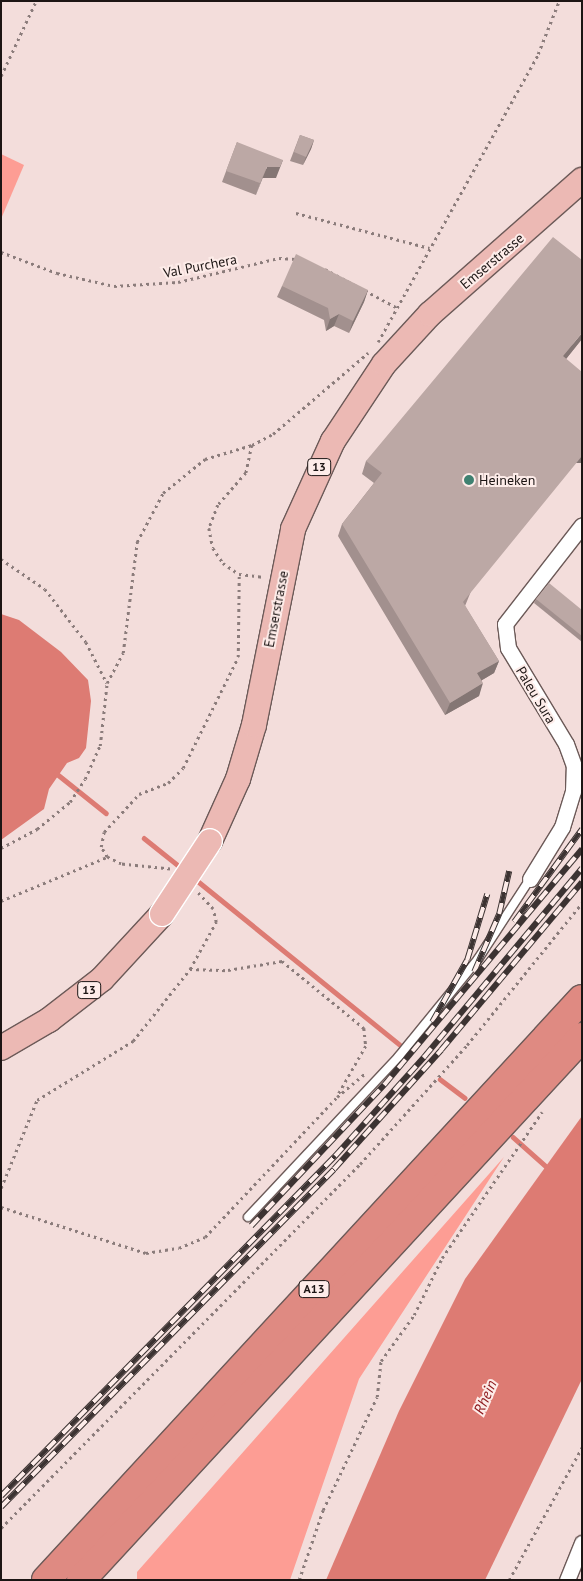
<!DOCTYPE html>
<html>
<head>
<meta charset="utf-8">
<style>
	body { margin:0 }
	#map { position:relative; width:583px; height:1581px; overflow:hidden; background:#f3dddb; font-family:"PT Sans",sans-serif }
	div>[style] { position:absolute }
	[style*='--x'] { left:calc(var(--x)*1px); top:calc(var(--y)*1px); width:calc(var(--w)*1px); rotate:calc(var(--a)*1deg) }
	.green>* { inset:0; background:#fd9d94 }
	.water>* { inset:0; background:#dd7b73 }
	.stream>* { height:4.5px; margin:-2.25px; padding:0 2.25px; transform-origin:2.25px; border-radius:2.25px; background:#dd7b73 }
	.path>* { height:2.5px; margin-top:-1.25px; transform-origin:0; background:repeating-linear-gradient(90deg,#8b7c7b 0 2.5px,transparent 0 6.5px) }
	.roads { filter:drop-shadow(1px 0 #6c5a58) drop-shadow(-1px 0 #6c5a58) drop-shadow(0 1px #6c5a58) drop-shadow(0 -1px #6c5a58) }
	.service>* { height:8px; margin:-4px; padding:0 4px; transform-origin:4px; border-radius:4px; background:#fff }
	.minor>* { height:15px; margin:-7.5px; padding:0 7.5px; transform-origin:7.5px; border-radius:7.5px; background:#fff }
	.primary>* { height:24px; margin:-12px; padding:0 12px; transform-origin:12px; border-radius:12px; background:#ecb9b4 }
	.motorway>* { height:28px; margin:-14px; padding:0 14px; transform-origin:14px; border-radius:14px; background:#df8a82 }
	.rail>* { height:5.5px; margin-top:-2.75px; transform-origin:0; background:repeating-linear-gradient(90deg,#fdece9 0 11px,#3c3332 0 22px); box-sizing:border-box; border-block:1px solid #3c3332 }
	.bridges { filter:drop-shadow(1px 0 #fff) drop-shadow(-1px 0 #fff) drop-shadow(0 1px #fff) drop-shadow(0 -1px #fff) }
	.primary-bridge>* { height:24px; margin:-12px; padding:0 12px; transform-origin:12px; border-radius:12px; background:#ecb9b4 }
	.wall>* { inset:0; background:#a2908e }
	.shaded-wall>* { inset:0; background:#847674; transform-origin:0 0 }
	.building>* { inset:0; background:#bca8a5 }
	.dots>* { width:14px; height:14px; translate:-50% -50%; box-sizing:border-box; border:2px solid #fdece9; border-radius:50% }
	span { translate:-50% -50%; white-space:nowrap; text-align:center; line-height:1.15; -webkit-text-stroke:4px #fdece9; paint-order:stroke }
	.shield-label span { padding:1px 4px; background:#fdece9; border:1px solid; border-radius:4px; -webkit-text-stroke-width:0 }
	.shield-label { font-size:12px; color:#1c1514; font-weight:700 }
	.street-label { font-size:14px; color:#1c1514 }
	.poi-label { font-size:14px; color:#1c1514 }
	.left { translate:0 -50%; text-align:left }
	.water-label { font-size:15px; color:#8b1418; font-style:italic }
	.frame { position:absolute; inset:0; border:2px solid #1c1514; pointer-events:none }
</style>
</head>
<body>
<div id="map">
	<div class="green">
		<div style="clip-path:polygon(1px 154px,24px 165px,1px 219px)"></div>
		<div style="clip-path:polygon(504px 1157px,359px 1379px,290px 1580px,137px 1580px,137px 1572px)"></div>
	</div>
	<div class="water">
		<div style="clip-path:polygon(1px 614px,19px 620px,61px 652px,88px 680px,91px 701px,86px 748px,79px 758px,67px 763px,49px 789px,44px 809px,1px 840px)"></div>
		<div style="clip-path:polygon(582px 1116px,582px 1379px,485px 1580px,326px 1580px,399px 1411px,465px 1279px)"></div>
	</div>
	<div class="stream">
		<div style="--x:56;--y:773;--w:64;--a:38.7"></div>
		<div style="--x:144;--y:838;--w:51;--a:38.7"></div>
		<div style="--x:194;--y:878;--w:264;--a:39"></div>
		<div style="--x:440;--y:1079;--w:31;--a:37"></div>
		<div style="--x:513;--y:1137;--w:48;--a:41.6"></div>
	</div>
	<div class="path">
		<div style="--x:1;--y:76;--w:83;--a:-65"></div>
		<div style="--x:296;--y:213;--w:138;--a:14.7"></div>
		<div style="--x:1;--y:252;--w:60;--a:20.6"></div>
		<div style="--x:57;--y:273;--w:58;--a:12.8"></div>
		<div style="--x:114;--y:286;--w:64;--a:-3.6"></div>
		<div style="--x:178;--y:282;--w:104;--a:-13.4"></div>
		<div style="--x:279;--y:258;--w:17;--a:3"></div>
		<div style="--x:325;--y:269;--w:81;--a:28.2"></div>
		<div style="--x:378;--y:342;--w:329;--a:-60.9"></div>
		<div style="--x:538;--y:54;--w:57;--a:-68.4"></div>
		<div style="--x:252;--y:445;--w:29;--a:102"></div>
		<div style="--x:246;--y:473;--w:43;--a:131.2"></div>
		<div style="--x:218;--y:505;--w:25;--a:111"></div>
		<div style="--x:209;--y:528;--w:20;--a:79"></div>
		<div style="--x:213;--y:548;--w:18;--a:56"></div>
		<div style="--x:223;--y:563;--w:19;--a:35"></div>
		<div style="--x:239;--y:574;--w:25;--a:7"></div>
		<div style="--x:1;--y:559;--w:53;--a:34.3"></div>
		<div style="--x:45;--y:589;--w:67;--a:52.3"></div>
		<div style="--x:86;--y:642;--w:46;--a:62.9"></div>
		<div style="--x:1;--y:848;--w:41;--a:-27.8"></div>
		<div style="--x:37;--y:829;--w:43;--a:-39.3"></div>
		<div style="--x:70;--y:802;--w:27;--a:-57"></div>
		<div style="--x:85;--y:779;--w:36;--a:-66"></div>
		<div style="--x:100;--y:746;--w:63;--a:-83.7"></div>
		<div style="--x:107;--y:683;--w:34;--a:-62"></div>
		<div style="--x:123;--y:653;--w:112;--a:-82.8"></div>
		<div style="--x:137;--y:542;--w:55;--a:-62"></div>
		<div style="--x:163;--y:493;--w:54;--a:-39"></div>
		<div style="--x:205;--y:459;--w:49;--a:-16.6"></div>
		<div style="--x:252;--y:445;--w:24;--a:-28"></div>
		<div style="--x:273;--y:434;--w:125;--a:-40.5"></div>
		<div style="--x:170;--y:869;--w:49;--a:-174.2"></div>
		<div style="--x:121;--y:864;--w:16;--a:-153"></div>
		<div style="--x:107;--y:857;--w:12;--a:-121"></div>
		<div style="--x:101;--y:847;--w:15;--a:-79"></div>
		<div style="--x:104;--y:832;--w:52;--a:-47.4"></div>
		<div style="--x:139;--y:794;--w:31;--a:-21"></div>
		<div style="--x:168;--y:783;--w:21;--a:-45"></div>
		<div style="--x:183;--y:768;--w:124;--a:-63.6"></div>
		<div style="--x:238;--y:657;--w:83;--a:-89.3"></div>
		<div style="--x:1;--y:901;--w:115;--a:-22.5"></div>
		<div style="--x:190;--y:969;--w:38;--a:2"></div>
		<div style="--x:228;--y:970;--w:55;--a:-9.5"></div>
		<div style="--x:282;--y:961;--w:106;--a:39.3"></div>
		<div style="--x:364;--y:1028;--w:18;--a:84"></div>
		<div style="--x:366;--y:1046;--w:56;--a:119.7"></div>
		<div style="--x:1;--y:1188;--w:95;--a:-67.8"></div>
		<div style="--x:37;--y:1100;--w:113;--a:-31.6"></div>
		<div style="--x:133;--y:1041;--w:92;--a:-51.6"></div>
		<div style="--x:190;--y:969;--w:54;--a:-61"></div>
		<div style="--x:216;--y:922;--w:13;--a:-103"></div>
		<div style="--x:213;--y:909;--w:23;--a:-133"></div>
		<div style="--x:1;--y:1207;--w:152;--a:17.6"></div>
		<div style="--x:146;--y:1253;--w:33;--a:-9"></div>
		<div style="--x:179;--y:1248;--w:28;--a:-23"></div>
		<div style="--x:205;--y:1237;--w:192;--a:-46.7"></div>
		<div style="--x:337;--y:1097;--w:38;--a:-40"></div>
		<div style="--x:1;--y:1528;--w:511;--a:-45.4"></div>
		<div style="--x:360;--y:1164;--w:160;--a:-48"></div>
		<div style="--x:467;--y:1045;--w:183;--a:-51"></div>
		<div style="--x:299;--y:1580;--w:74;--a:-71.1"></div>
		<div style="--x:323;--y:1510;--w:125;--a:-64.5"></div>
		<div style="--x:377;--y:1397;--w:36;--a:-84"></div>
		<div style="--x:381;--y:1361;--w:57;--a:-54.3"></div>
		<div style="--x:414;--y:1315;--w:64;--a:-63.8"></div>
		<div style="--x:442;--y:1258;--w:177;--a:-55.6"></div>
		<div style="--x:509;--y:1580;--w:152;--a:-61.2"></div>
	</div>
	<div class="roads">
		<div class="service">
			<div style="--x:248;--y:1217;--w:221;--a:-46.8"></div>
			<div style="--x:399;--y:1056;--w:125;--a:-50.8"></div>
			<div style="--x:478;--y:959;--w:95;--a:-57"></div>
		</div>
		<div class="minor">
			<div style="--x:530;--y:879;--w:61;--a:-58.4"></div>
			<div style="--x:562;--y:827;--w:38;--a:-73"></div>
			<div style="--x:573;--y:791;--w:25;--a:-88"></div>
			<div style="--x:574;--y:766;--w:23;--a:-110"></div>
			<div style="--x:566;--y:744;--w:112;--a:-121.1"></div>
			<div style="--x:508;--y:648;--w:24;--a:-97"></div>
			<div style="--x:505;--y:624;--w:125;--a:-52.1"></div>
			<div style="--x:567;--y:1580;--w:40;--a:-68"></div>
		</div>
		<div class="primary">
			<div style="--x:210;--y:841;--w:68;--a:-65.7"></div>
			<div style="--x:238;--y:779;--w:56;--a:-73.5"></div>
			<div style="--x:254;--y:725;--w:200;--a:-78.7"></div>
			<div style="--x:293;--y:529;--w:97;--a:-65.6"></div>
			<div style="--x:333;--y:441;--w:92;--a:-56.5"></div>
			<div style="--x:384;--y:364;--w:68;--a:-47.4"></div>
			<div style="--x:430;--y:314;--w:203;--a:-41.4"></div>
			<div style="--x:1;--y:1048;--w:56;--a:-30.3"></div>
			<div style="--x:49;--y:1020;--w:67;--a:-37.7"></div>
			<div style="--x:102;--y:979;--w:88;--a:-47.3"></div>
		</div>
		<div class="motorway">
			<div style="--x:46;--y:1580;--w:790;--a:-47.31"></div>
			<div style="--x:81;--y:1580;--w:739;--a:-47.3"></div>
		</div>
	</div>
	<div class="rail">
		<div style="--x:514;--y:922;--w:115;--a:-53.8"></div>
		<div style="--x:474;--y:972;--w:63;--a:-66.7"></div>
		<div style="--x:499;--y:914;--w:44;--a:-76.9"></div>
		<div style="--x:432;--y:1022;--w:71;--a:-60.6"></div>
		<div style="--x:467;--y:960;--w:69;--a:-73.1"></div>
		<div style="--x:251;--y:1226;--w:194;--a:-46.7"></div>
		<div style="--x:384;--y:1085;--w:308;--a:-50"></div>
		<div style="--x:1;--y:1496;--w:477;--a:-45.5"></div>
		<div style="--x:335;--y:1156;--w:133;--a:-48"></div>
		<div style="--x:424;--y:1057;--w:246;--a:-50.1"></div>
		<div style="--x:1;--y:1507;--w:474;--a:-45.4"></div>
		<div style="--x:334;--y:1169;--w:160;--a:-48"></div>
		<div style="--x:441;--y:1050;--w:219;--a:-50"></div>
	</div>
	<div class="bridges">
		<div class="primary-bridge">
			<div style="--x:162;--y:914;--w:87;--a:-56.7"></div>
		</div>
	</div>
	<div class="wall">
		<div style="clip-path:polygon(300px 135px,314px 140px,311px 149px,303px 165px,290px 161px)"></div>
		<div style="clip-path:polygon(237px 142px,276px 178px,262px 178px,256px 195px,222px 182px)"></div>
		<div style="clip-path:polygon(282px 286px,368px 290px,364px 302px,349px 333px,334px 326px,326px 331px,324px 320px,277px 297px)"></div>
		<div style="clip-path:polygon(582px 339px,566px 359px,465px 606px,499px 661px,494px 673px,482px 680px,479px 696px,445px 715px,338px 536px,342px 524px,374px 483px,362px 474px,366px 461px)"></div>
		<div style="clip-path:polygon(536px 599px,582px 610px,582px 642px,534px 603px)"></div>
	</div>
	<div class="shaded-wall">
		<div style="clip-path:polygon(314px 140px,311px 149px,303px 165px,306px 157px)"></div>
		<div style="clip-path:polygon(283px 160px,276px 178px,262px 178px,256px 195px,267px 167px)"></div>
		<div style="clip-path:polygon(368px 290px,364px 302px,349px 333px,353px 321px)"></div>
		<div style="clip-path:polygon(339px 314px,334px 326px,326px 331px,330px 319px)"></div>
		<div style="clip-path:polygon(582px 333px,582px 339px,558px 369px,563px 356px)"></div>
		<div style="left:582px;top:456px;width:7px;height:188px;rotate:90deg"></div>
		<div style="clip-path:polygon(499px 661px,494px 673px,472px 686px,477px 673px)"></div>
		<div style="clip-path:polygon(483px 683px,479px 696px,445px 715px,450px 703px)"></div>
	</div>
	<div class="building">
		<div style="clip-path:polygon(300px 135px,314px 140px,306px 157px,294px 152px)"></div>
		<div style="clip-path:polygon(237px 142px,283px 160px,280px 167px,267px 167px,260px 183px,226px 171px)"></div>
		<div style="clip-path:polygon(553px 237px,582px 260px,582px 333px,563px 356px,582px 372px,582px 456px,463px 602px,499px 661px,477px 673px,483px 683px,450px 703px,342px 524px,382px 473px,366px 461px)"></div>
		<div style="clip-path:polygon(296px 254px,368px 290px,353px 321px,339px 314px,330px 319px,328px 308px,282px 286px)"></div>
		<div style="clip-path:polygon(549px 583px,582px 610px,582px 636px,536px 599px)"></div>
	</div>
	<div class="dots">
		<div style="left:469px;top:480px;background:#3f8171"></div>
	</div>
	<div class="shield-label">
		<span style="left:319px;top:467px">13</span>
		<span style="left:89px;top:990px">13</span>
		<span style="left:314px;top:1289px">A13</span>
	</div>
	<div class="street-label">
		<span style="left:492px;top:261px;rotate:-40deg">Emserstrasse</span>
		<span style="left:200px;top:266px;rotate:-11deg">Val Purchera</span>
		<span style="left:276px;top:609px;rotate:-79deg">Emserstrasse</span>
		<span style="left:536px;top:695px;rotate:59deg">Paleu Sura</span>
	</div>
	<div class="poi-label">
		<span class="left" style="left:479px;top:480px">Heineken</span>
	</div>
	<div class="water-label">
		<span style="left:485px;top:1397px;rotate:-66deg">Rhein</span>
	</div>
	<div class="frame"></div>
</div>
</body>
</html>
